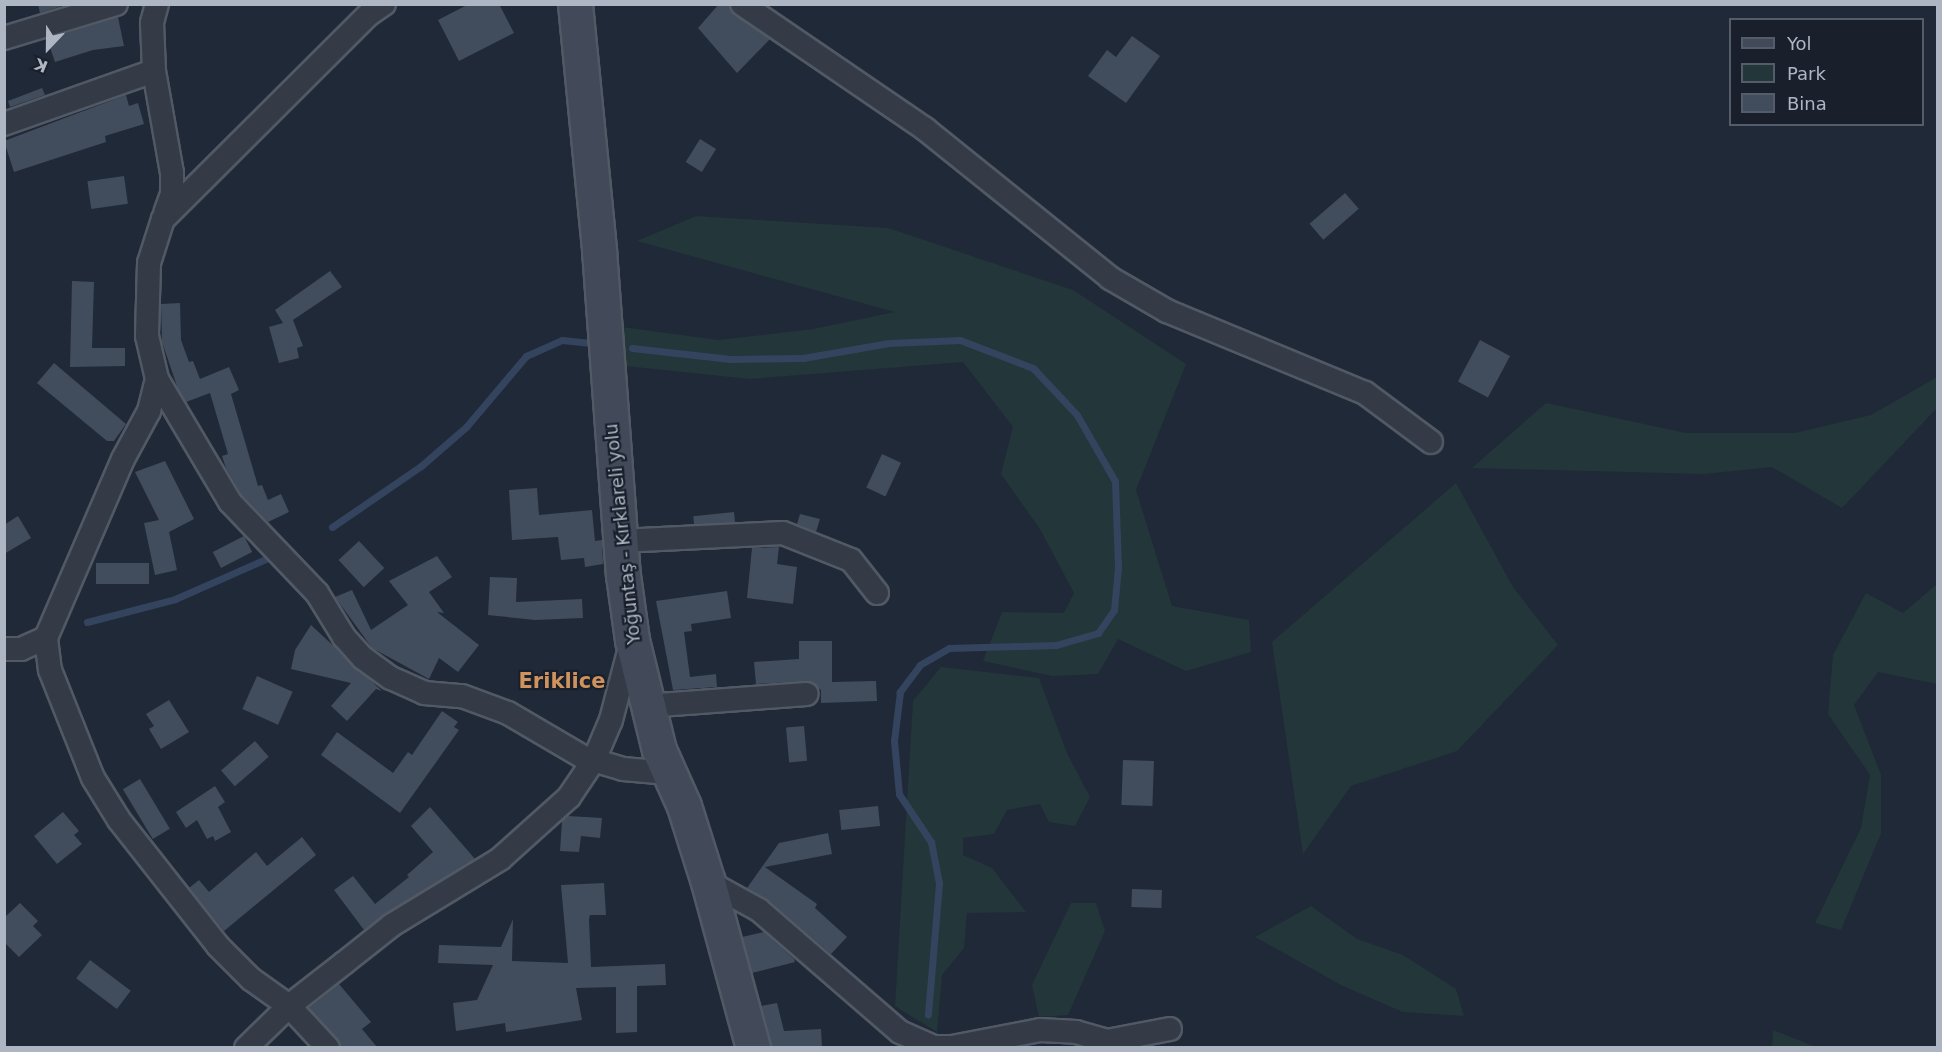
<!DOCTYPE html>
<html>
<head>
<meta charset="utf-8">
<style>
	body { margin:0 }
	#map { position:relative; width:1942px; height:1052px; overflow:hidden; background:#202937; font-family:"DejaVu Sans",sans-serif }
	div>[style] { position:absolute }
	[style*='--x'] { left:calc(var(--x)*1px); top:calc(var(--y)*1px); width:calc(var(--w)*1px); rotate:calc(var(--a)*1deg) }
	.green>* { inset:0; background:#233639 }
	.stream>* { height:7px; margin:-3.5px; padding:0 3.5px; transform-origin:3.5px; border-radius:3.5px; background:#34445e }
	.building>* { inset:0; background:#414c5c; transform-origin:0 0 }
	.roads { filter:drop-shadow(2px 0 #515965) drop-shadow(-2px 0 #515965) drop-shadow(0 2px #515965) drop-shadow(0 -2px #515965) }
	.street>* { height:22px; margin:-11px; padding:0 11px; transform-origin:11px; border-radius:11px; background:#343b47 }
	.secondary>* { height:33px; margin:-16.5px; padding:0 16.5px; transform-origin:16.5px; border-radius:16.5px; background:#424a5a }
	span { translate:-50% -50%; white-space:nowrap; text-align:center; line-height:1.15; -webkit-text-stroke:4.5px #19202c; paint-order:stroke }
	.street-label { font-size:18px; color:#aeb6c4 }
	.quarter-label { font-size:21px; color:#d0935d; font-weight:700 }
	.frame { position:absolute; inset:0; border:6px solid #aeb6c4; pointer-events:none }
	.legend { position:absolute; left:1729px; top:18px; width:195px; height:108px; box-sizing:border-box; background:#19202c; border:2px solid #555c69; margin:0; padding:8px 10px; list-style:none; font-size:18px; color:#aeb6c4 }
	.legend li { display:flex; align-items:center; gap:12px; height:30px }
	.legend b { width:30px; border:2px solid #555c69 }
	.north { position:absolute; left:18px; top:18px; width:60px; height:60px; -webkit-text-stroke:4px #19202c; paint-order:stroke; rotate:202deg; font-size:16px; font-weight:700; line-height:24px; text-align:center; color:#aeb6c4 }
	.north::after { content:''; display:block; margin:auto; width:21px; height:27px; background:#aeb6c4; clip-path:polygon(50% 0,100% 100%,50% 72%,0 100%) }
</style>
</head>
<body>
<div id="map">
	<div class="green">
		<div style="clip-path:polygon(696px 216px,888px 228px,1073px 290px,1186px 364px,1136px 490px,1172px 606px,1249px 620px,1251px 652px,1186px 671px,1118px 639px,1098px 674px,1052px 676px,983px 661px,1002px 612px,1064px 613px,1074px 593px,1040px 529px,1001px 474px,1013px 427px,963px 362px,750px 379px,625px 366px,622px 327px,718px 340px,813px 329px,895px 312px,637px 241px)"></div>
		<div style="clip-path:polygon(1937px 377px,1937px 408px,1842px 508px,1772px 467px,1703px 474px,1472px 468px,1546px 403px,1686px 433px,1795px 433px,1871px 415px)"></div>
		<div style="clip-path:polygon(1456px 483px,1513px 587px,1558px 645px,1457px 751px,1351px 786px,1303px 854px,1272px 642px)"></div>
		<div style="clip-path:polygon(1937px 584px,1937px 684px,1878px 672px,1854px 705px,1881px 775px,1881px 833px,1841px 930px,1815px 923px,1861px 828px,1870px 775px,1828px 714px,1833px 655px,1866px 593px,1903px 613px)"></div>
		<div style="clip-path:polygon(941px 667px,1039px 678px,1067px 753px,1090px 797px,1075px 826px,1049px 822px,1040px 804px,1007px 810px,994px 834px,963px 838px,963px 855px,992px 868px,1026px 912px,967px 913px,964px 948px,942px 975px,937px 1032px,895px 1006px,913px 701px)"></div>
		<div style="clip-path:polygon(1071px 903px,1096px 903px,1105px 931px,1068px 1015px,1039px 1017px,1032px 985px)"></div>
		<div style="clip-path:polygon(1311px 906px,1357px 939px,1403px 955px,1456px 989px,1464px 1016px,1403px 1012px,1343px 986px,1255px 937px)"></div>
		<div style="clip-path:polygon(1773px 1030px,1816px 1047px,1772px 1047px)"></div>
	</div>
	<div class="stream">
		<div style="--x:632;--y:348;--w:99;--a:6.4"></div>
		<div style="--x:730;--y:359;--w:73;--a:-0.8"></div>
		<div style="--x:803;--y:358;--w:87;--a:-9.9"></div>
		<div style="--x:889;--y:343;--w:71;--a:-2.4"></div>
		<div style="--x:960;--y:340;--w:78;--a:21"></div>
		<div style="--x:1033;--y:368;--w:64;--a:46.9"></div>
		<div style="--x:1077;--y:415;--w:76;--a:60.1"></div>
		<div style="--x:1115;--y:481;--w:86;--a:88"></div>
		<div style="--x:1118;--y:567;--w:43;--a:95.3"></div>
		<div style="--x:1114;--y:610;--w:28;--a:125"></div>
		<div style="--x:1098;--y:633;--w:44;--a:164.1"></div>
		<div style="--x:1056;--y:645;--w:107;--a:178.4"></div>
		<div style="--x:949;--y:648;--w:34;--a:150"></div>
		<div style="--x:920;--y:665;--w:34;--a:127"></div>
		<div style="--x:900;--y:692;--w:49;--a:97"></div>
		<div style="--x:894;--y:741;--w:53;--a:84.6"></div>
		<div style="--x:899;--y:794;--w:58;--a:56.3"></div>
		<div style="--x:931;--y:842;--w:42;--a:79"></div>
		<div style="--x:939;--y:883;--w:132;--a:94.8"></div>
		<div style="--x:332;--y:527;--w:108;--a:-34.4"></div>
		<div style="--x:421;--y:466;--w:60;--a:-40.9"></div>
		<div style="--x:466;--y:427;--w:93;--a:-49.8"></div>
		<div style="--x:526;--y:356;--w:39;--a:-24"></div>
		<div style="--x:562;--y:340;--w:31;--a:6"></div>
		<div style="--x:87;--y:622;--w:91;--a:-14.6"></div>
		<div style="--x:175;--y:599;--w:102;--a:-23.8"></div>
	</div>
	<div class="building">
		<div style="clip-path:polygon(38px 4px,68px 4px,40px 13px)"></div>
		<div style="clip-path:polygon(469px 4px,499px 4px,514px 33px,459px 61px,438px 20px)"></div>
		<div style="clip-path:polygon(719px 4px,729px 4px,734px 15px,770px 39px,737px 73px,698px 28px)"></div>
		<div style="clip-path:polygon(118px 17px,124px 46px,93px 50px,55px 62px,47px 39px)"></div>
		<div style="clip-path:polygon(1132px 36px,1160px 56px,1126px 103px,1088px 76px,1107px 50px,1116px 57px)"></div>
		<div style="clip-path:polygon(42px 88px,45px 95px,10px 107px,8px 101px)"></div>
		<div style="clip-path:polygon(126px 95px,129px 106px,138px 103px,144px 124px,105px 136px,106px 142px,14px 172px,4px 141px)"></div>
		<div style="left:700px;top:139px;width:19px;height:27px;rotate:32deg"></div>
		<div style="left:124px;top:176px;width:28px;height:37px;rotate:82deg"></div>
		<div style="left:1345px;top:193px;width:21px;height:47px;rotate:49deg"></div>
		<div style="clip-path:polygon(330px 271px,342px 287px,293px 320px,303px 346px,297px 348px,299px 358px,279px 363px,269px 327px,283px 323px,275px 310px)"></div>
		<div style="clip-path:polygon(72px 281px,94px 282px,92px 348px,125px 348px,125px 366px,70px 367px)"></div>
		<div style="clip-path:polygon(180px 303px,181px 340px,189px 362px,193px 361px,200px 379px,229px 367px,239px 390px,231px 394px,258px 486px,262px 485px,268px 500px,281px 494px,289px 512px,268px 522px,241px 494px,226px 468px,222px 456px,228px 454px,210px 393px,186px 402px,178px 389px,162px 342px,161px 304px)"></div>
		<div style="left:1480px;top:340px;width:34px;height:47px;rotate:28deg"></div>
		<div style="clip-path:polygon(54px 363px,126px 424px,114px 441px,107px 441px,37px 383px)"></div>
		<div style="left:882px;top:454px;width:21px;height:37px;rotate:25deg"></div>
		<div style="clip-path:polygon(165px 461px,194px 519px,169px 532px,177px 570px,155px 575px,144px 523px,159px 520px,135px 472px)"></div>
		<div style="clip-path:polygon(537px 488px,539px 515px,592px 510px,595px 541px,602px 540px,603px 564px,585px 567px,584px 558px,561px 560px,558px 537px,512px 540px,509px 490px)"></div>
		<div style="left:734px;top:512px;width:10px;height:41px;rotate:84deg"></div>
		<div style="clip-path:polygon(800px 514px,820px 519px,816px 532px,797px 524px)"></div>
		<div style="clip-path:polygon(18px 516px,31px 538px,4px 554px,4px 525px)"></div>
		<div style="left:244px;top:536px;width:18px;height:35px;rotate:63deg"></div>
		<div style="left:359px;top:541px;width:37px;height:28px;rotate:47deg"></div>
		<div style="clip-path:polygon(779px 547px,777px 564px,797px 567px,793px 604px,747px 598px,752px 548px)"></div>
		<div style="clip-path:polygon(437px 556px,452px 577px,429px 592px,444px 613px,437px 612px,479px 645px,458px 672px,439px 658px,429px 679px,372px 648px,335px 597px,352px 590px,371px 630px,408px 605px,389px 581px)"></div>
		<div style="left:96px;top:563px;width:53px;height:21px"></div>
		<div style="clip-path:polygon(490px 577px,517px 578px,516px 602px,582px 599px,583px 618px,535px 620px,488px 615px)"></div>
		<div style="clip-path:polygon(727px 591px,731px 618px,691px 624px,692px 631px,684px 632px,690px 677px,716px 674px,717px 687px,673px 690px,656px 601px)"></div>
		<div style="clip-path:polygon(311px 625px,382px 691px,376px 689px,347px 721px,331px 706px,351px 683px,291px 669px,295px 650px)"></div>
		<div style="clip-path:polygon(799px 641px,832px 641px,832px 682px,876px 681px,877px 701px,821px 703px,821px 690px,807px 681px,756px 684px,754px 662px,799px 659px)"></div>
		<div style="left:257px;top:676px;width:39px;height:36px;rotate:24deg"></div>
		<div style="clip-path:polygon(169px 700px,189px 732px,161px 749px,149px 729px,154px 726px,146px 714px)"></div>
		<div style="clip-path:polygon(442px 711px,458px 722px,454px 727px,459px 730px,400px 813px,321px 755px,337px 732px,393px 773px,408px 752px,412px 755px)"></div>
		<div style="left:804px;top:726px;width:35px;height:18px;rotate:85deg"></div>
		<div style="left:255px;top:741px;width:21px;height:45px;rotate:49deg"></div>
		<div style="left:1123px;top:760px;width:31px;height:45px;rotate:2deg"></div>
		<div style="left:140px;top:779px;width:58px;height:20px;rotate:59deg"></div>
		<div style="clip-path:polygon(215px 786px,225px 802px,218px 807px,231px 832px,215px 841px,213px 836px,207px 839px,197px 820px,186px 828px,176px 812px)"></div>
		<div style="left:878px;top:806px;width:20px;height:39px;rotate:84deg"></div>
		<div style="clip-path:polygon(430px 807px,475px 859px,364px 930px,334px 890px,353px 876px,375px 904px,409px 877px,407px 875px,433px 852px,411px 826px)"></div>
		<div style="clip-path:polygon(63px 812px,79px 831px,74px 835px,82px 844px,57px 864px,34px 836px)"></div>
		<div style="clip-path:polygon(568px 816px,602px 818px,600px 838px,581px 836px,579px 852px,560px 851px,562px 821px)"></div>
		<div style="clip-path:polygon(828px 833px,832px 854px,765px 867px,817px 904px,815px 908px,847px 937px,831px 954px,768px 900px,747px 888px,779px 843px)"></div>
		<div style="clip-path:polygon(302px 837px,316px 855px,224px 931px,189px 888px,199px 880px,209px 892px,256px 852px,267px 866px)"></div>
		<div style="clip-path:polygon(604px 883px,606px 915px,590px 915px,589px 919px,591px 967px,665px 964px,666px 985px,637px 986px,637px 1032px,616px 1033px,616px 987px,576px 988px,582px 1020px,506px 1032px,505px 1023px,456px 1031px,453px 1003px,477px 1000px,493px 965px,438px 963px,439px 945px,501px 947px,513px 919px,512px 961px,568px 963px,561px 885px)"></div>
		<div style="left:1132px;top:889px;width:30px;height:18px;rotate:2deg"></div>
		<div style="clip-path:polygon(20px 903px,38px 921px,33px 926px,42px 935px,19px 957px,4px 942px,4px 918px)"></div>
		<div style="clip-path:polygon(764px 932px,794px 959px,795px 962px,752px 973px,742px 937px)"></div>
		<div style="left:90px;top:960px;width:51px;height:23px;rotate:37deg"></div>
		<div style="clip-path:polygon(339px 984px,371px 1022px,362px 1029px,377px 1047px,341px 1047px,309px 1008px)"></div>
		<div style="clip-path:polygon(777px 1003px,784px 1031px,821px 1029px,822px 1047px,771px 1047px,761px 1006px)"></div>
	</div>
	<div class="roads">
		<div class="street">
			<div style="--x:157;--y:4;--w:20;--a:105"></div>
			<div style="--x:152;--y:23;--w:48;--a:87.6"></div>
			<div style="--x:154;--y:71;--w:104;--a:80"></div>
			<div style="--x:172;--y:173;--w:21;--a:90"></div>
			<div style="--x:172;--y:194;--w:20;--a:110"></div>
			<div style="--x:384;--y:4;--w:18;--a:146"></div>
			<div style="--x:369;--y:14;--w:291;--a:135.1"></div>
			<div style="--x:163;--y:219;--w:46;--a:107.7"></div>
			<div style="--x:149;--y:263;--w:73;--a:91.6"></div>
			<div style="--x:147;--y:336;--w:44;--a:76.9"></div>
			<div style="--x:157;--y:379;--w:143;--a:59.3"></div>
			<div style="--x:230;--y:502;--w:126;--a:46.3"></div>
			<div style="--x:317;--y:593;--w:52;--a:58.5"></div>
			<div style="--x:344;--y:637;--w:28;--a:48"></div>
			<div style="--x:363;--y:658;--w:34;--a:36"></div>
			<div style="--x:391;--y:678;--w:36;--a:24"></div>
			<div style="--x:424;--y:693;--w:38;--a:5"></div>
			<div style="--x:462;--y:696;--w:49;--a:20.3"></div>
			<div style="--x:508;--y:713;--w:87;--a:30.4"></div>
			<div style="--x:583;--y:757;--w:42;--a:16.7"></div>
			<div style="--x:623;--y:769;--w:46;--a:5"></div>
			<div style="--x:742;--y:4;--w:222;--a:34.3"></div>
			<div style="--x:925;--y:129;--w:238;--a:38.8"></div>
			<div style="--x:1110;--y:278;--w:66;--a:30.1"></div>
			<div style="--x:1167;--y:311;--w:214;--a:22.5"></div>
			<div style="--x:1365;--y:393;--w:82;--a:36.6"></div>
			<div style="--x:4;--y:38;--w:117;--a:-16.9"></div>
			<div style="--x:4;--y:124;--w:159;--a:-19.5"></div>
			<div style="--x:157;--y:379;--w:33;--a:104"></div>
			<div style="--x:149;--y:411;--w:55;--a:118.4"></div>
			<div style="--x:123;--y:459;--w:195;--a:113.3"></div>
			<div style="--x:46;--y:638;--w:32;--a:83"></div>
			<div style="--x:50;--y:670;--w:116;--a:68.3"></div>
			<div style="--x:93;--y:778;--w:49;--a:58.2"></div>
			<div style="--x:119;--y:820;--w:160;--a:51.8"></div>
			<div style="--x:218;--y:946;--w:47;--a:45"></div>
			<div style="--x:251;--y:979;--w:47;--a:35.4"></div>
			<div style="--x:289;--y:1006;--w:57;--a:47.1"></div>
			<div style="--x:620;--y:541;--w:163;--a:-2.8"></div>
			<div style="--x:783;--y:533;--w:73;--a:21.7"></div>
			<div style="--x:851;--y:560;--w:42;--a:51.8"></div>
			<div style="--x:4;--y:649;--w:17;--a:0"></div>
			<div style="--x:21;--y:649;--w:27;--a:-24"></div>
			<div style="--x:646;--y:706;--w:161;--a:-4.3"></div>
			<div style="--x:708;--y:882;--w:58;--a:28.8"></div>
			<div style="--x:759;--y:910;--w:186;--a:40.9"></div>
			<div style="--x:900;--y:1032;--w:37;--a:24"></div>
			<div style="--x:934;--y:1047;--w:18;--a:0"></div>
			<div style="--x:952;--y:1047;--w:90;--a:-10.9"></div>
			<div style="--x:1040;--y:1030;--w:36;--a:3"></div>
			<div style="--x:1076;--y:1032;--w:32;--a:16"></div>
			<div style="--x:1107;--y:1041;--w:64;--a:-10.8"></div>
			<div style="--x:246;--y:1048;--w:60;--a:-44.3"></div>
			<div style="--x:289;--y:1006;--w:70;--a:-38"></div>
			<div style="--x:344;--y:963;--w:61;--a:-38.4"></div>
			<div style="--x:392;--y:925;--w:127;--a:-31.4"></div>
			<div style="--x:500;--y:859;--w:93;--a:-41.9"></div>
			<div style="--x:569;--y:797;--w:45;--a:-56"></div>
			<div style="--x:594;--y:760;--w:43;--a:-67"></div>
			<div style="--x:611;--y:720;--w:79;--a:-75.3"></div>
		</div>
		<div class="secondary">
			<div style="--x:575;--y:4;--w:247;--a:84.4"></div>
			<div style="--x:599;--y:250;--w:326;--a:85.8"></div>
			<div style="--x:623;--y:575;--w:66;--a:82.1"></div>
			<div style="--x:632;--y:640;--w:113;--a:76.2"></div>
			<div style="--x:659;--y:750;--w:61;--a:65.9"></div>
			<div style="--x:684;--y:806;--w:80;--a:72.5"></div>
			<div style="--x:708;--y:882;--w:172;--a:74.8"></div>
		</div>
	</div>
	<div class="street-label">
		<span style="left:623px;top:534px;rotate:-96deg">Yoğuntaş - Kırklareli yolu</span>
	</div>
	<div class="quarter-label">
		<span style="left:562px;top:681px">Eriklice</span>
	</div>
	<div class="frame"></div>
	<ul class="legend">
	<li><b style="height:8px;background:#424a5a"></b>Yol</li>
	<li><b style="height:16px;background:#233639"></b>Park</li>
	<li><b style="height:16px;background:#414c5c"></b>Bina</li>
	</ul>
	<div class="north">K</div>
</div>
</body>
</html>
